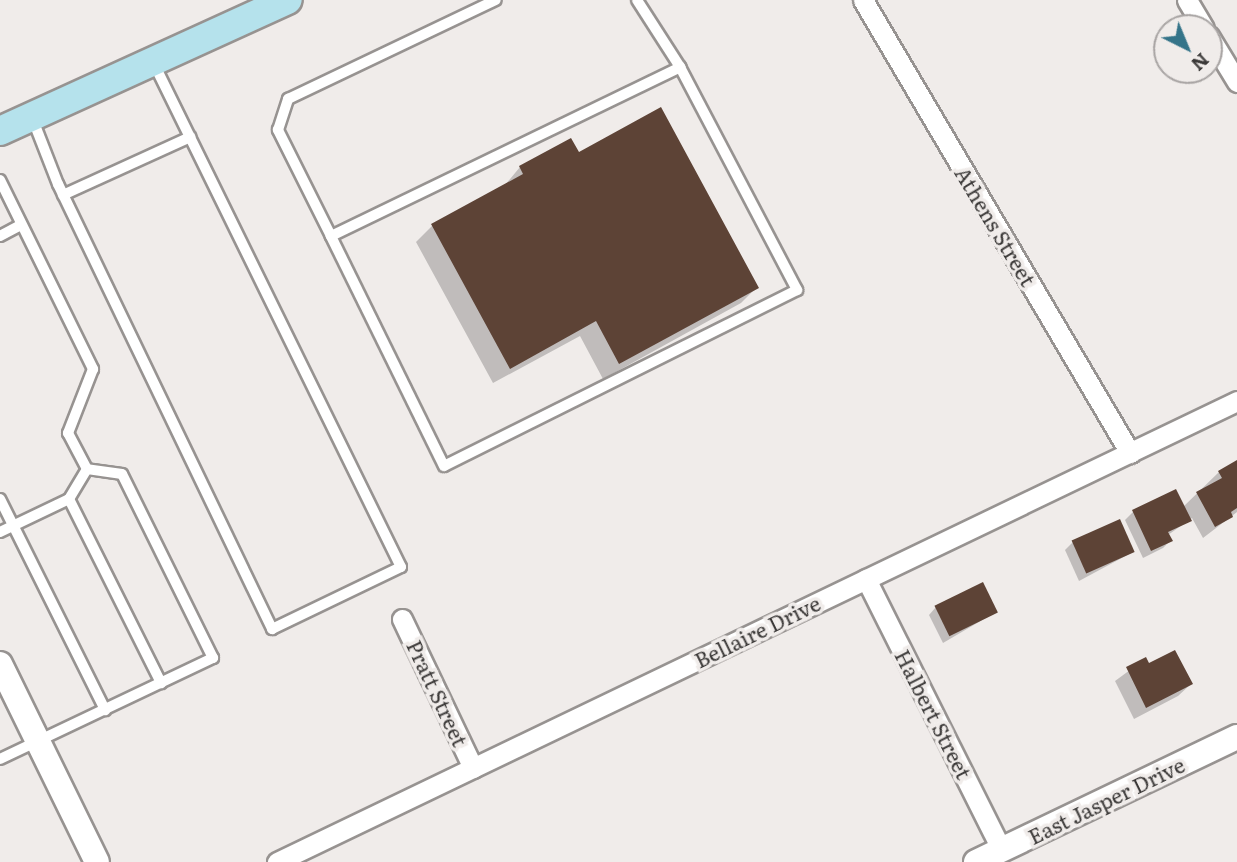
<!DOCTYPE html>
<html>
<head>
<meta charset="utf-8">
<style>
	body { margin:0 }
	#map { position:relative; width:1237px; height:862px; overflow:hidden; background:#f0ecea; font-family:Literata,serif }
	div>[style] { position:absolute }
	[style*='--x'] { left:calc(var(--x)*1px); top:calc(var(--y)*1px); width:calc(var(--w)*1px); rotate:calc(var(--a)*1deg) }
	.shadow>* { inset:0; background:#0003 }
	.building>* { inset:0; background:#5d4336; transform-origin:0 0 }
	.roads { filter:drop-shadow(2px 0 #979391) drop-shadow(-2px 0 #979391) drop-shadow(0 2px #979391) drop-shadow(0 -2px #979391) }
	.service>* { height:10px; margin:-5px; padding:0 5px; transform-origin:5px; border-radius:5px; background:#fff }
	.minor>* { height:19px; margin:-9.5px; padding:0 9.5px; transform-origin:9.5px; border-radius:9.5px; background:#fff }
	.tertiary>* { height:24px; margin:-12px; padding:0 12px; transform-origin:12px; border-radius:12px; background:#fff }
	.secondary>* { height:28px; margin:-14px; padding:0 14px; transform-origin:14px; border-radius:14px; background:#b5e2ec }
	span { translate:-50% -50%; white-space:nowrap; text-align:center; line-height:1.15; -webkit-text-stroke:7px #f0ecea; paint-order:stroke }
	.street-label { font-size:21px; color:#3b3938 }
	.north { position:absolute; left:1153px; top:14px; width:70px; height:70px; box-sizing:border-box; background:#f0ecea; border:2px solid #a8a4a3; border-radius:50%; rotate:137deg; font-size:19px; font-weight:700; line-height:28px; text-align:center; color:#3b3938 }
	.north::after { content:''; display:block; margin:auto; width:24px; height:32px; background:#357489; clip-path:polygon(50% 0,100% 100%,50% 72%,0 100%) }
</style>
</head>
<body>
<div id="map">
	<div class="shadow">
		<div style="clip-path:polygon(570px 140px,578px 154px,757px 287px,741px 303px,603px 379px,580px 336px,493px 383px,416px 242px,432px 226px,505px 185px,520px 167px)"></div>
		<div style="clip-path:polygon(1237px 462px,1237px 512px,1203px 538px,1192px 518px,1168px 535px,1170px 541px,1163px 548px,1143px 558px,1125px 520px,1133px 512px,1183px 507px,1219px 472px)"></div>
		<div style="clip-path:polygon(1073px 542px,1133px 552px,1079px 581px,1065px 550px)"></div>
		<div style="clip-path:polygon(936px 607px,996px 612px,943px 643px,929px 615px)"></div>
		<div style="clip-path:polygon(1145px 659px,1149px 665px,1191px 684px,1178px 696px,1134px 719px,1115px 681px)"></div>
	</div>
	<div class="building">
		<div style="clip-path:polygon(661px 107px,759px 288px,619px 364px,596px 321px,510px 369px,431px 224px,523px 174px,519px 166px,571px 138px,579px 152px)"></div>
		<div style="clip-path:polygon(1237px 460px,1237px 508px,1231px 512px,1233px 517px,1215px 527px,1196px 492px,1222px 478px,1218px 471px)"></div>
		<div style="clip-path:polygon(1176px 489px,1192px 521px,1168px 532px,1173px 541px,1151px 551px,1132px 510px)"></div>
		<div style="left:1120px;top:519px;width:36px;height:53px;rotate:66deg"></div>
		<div style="left:983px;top:582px;width:34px;height:54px;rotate:64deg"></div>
		<div style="clip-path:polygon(1175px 650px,1193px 684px,1146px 708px,1126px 667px,1146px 657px,1149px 663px)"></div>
	</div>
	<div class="roads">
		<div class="service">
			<div style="--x:637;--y:0;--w:80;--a:57.3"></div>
			<div style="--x:680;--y:67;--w:252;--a:62.3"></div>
			<div style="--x:797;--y:290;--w:394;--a:153.5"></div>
			<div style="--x:444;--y:466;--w:256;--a:-116.2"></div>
			<div style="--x:331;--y:236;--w:388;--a:-25.8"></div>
			<div style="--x:33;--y:120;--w:69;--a:68.7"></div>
			<div style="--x:58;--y:184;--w:494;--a:64.3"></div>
			<div style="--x:272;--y:629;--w:143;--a:-25.7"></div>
			<div style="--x:401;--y:567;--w:560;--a:-116.15"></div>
			<div style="--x:0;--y:180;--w:211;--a:63.8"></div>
			<div style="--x:93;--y:369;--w:69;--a:111.3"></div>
			<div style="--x:68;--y:433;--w:41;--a:62.2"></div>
			<div style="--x:63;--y:195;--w:140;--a:-24.5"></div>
			<div style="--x:0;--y:236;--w:24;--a:-28"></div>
			<div style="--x:331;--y:236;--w:119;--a:-116.6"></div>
			<div style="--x:278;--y:130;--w:33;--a:-72"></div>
			<div style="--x:288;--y:99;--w:230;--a:-25.5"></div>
			<div style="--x:0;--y:499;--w:236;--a:63.5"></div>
			<div style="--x:69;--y:499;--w:206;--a:63.4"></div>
			<div style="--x:0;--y:532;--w:76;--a:-25.6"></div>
			<div style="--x:69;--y:499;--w:35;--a:-59"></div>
			<div style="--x:0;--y:759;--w:236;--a:-25.4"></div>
			<div style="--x:213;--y:658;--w:205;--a:-116.3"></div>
			<div style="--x:122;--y:474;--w:35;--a:-172"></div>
		</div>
		<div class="minor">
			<div style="--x:863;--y:0;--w:526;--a:59.48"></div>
			<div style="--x:1187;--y:0;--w:33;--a:59"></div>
			<div style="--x:1209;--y:36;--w:54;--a:58.7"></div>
			<div style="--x:866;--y:579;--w:303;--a:63.4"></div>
			<div style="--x:402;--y:619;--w:165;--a:64.5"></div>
			<div style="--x:277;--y:862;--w:1065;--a:-25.65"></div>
		</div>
		<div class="tertiary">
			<div style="--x:0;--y:664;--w:220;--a:63.9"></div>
			<div style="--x:976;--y:862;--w:289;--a:-25.6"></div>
		</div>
		<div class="secondary">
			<div style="--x:0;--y:131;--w:316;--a:-24.5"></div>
		</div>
	</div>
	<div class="street-label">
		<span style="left:996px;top:226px;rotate:59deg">Athens Street</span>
		<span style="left:757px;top:631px;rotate:-26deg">Bellaire Drive</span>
		<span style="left:438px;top:693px;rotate:65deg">Pratt Street</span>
		<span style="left:934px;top:714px;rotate:63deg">Halbert Street</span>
		<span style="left:1106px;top:800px;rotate:-26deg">East Jasper Drive</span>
	</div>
	<div class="north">N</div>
</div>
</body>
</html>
